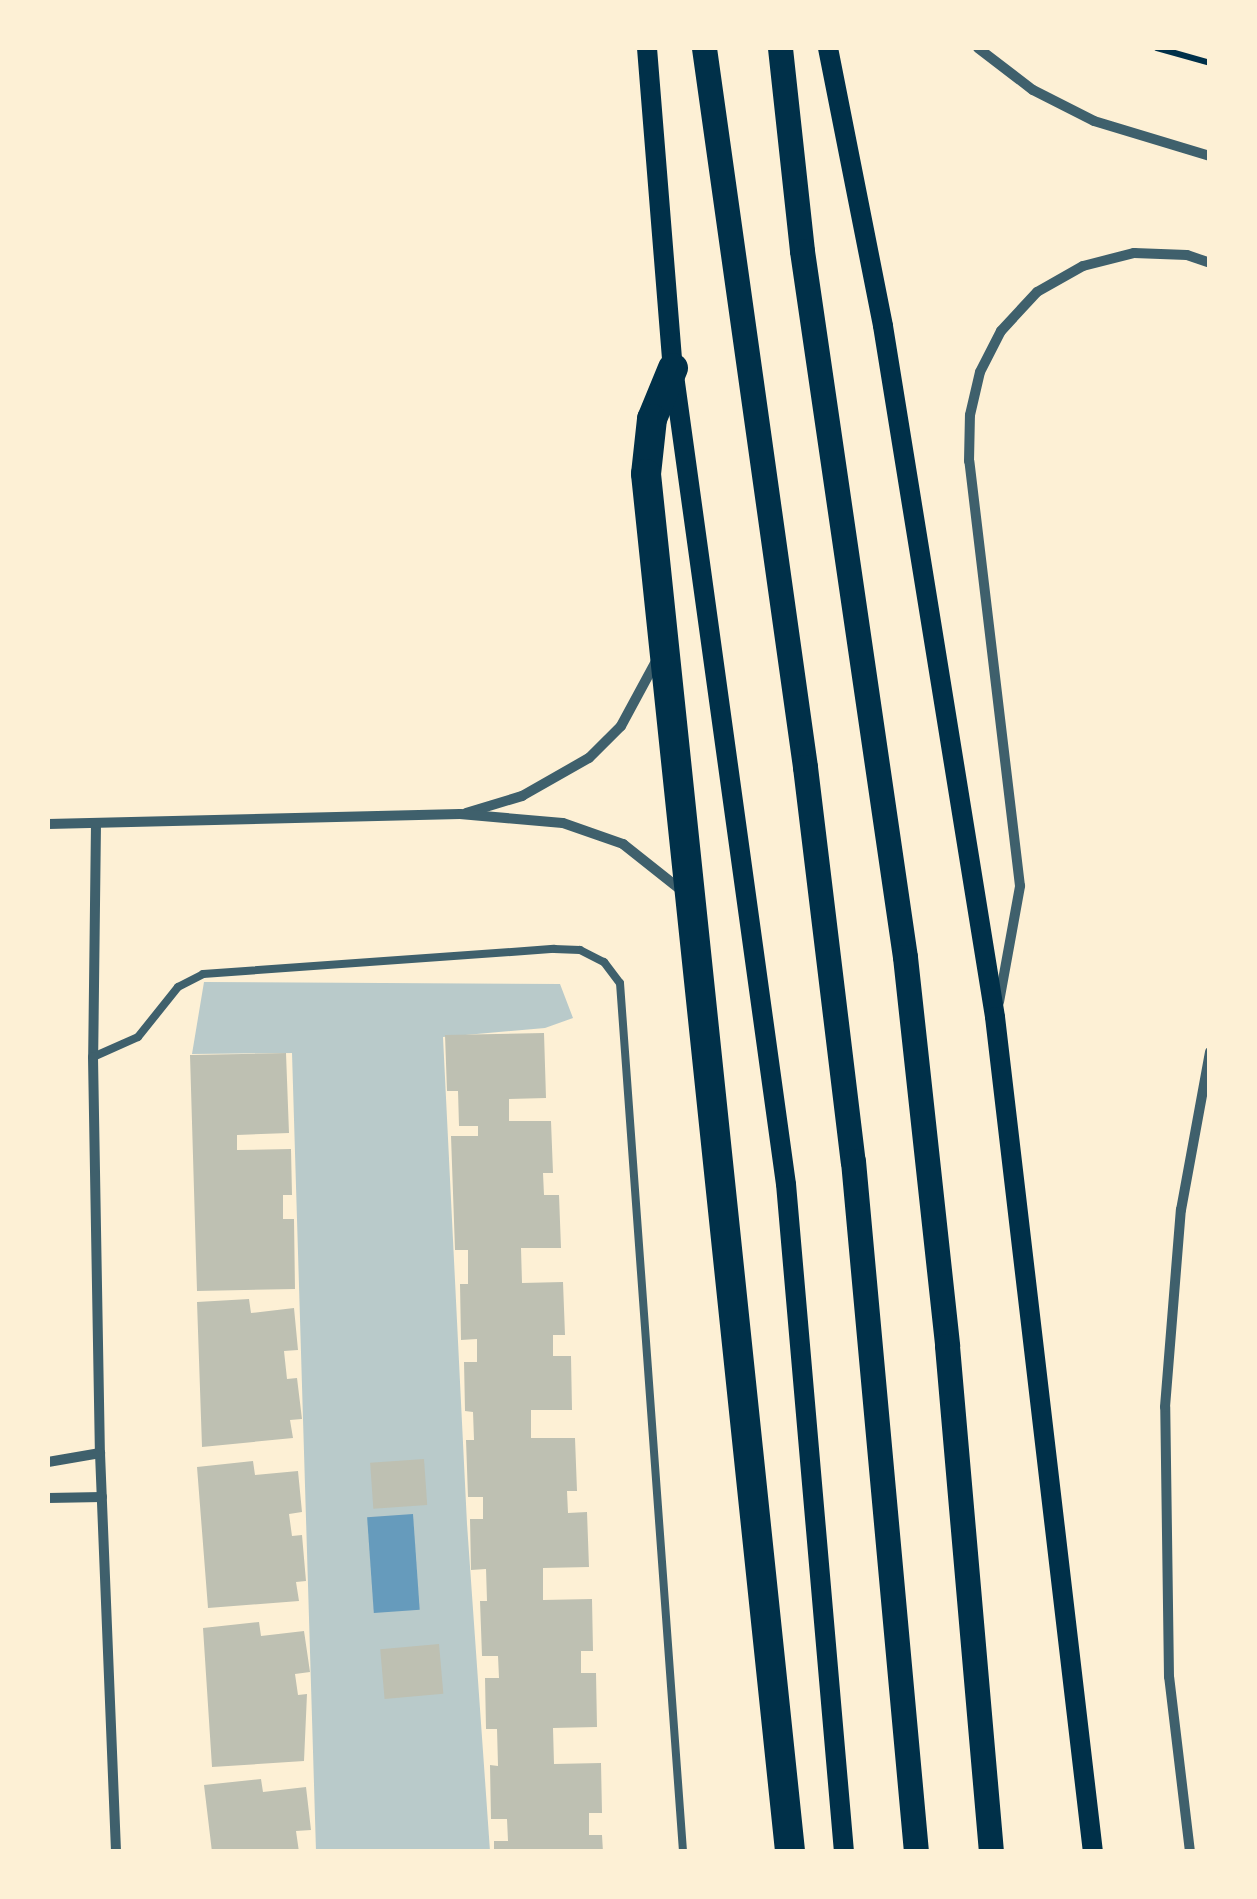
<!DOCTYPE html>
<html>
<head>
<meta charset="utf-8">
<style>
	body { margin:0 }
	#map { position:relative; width:1257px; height:1899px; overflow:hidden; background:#fdf0d5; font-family:"Golos Text",sans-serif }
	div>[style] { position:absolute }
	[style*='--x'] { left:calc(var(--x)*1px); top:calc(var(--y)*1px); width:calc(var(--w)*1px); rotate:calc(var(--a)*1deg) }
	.green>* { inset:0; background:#b9caca }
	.water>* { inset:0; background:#669bbc; transform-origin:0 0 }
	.building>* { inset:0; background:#bec0b2; transform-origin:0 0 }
	.path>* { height:6px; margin:-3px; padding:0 3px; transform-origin:3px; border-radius:3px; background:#003049 }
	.service>* { height:8px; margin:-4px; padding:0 4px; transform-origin:4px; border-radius:4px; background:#3f606c }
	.minor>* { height:10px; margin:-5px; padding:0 5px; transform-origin:5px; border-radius:5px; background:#3f606c }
	.secondary>* { height:20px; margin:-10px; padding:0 10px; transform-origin:10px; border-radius:10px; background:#003049 }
	.primary>* { height:25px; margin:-12.5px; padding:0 12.5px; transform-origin:12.5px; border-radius:12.5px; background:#003049 }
	.motorway>* { height:30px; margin:-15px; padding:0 15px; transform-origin:15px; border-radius:15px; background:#003049 }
	span { translate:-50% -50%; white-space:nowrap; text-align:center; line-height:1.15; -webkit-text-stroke:8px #fdf0d5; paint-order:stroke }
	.frame { position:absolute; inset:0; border:50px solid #fdf0d5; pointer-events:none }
</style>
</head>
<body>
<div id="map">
	<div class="green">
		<div style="clip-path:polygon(204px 982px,560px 984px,573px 1018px,545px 1028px,443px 1037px,467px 1524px,490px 1851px,316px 1851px,292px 1053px,192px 1054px)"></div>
	</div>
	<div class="water">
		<div style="left:413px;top:1514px;width:96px;height:46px;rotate:86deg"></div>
	</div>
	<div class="building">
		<div style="clip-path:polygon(544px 1033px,546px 1098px,509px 1099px,509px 1121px,551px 1121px,553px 1173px,543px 1173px,544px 1195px,559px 1195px,561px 1248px,521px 1248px,522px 1283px,563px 1282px,565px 1335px,553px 1335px,553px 1356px,571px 1356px,572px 1410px,531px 1410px,531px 1438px,575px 1438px,577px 1491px,567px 1491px,568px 1513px,587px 1512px,589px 1567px,543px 1568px,543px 1600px,592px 1599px,593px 1651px,581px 1651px,581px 1673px,596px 1673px,597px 1727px,553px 1728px,554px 1764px,601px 1763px,602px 1813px,589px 1813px,589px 1835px,602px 1835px,603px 1852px,494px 1852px,494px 1841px,508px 1841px,507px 1819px,491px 1819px,490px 1765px,498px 1766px,497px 1729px,486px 1729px,485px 1678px,499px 1678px,498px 1656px,482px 1656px,480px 1601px,487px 1601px,486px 1569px,471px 1570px,470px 1519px,483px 1519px,483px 1497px,468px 1497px,466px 1440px,474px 1440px,473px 1412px,465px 1411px,464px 1362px,477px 1362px,477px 1339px,461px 1340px,460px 1284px,468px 1284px,468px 1250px,455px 1250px,451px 1136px,478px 1136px,478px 1126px,459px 1126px,458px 1091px,447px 1091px,445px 1035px)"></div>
		<div style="clip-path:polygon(286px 1053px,289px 1133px,237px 1135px,237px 1150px,291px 1149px,292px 1195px,283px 1195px,283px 1219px,294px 1219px,295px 1289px,197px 1291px,190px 1055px)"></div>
		<div style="clip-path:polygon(249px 1299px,251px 1313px,294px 1308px,298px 1350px,284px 1351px,287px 1379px,297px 1378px,302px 1419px,290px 1420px,293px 1438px,202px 1447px,197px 1302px)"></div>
		<div style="left:424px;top:1459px;width:46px;height:54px;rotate:86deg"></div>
		<div style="clip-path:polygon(253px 1461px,255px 1475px,298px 1471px,302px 1512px,289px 1514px,292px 1536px,302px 1535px,306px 1581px,296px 1582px,299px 1601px,208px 1608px,197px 1467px)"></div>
		<div style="clip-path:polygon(259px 1622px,261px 1636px,304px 1631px,310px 1672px,295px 1674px,298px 1695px,307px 1694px,304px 1761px,212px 1767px,203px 1628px)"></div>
		<div style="left:439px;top:1644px;width:50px;height:59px;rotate:85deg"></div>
		<div style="clip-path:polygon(261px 1779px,263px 1792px,306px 1787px,311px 1830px,296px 1831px,299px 1852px,212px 1852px,204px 1785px)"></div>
	</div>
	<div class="path">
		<div style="--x:1157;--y:48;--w:55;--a:15.8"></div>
	</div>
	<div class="service">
		<div style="--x:93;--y:1057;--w:49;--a:-24"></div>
		<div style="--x:138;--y:1037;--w:64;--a:-51.3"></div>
		<div style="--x:178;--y:987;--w:28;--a:-27"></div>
		<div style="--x:203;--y:974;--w:352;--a:-4.1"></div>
		<div style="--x:554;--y:949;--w:26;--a:2"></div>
		<div style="--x:580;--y:950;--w:27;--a:27"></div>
		<div style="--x:604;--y:962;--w:26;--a:53"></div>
		<div style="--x:620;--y:983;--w:871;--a:85.85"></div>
	</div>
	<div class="minor">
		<div style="--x:978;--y:48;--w:69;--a:37.4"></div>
		<div style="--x:1033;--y:90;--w:68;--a:26.9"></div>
		<div style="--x:1094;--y:121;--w:121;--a:16.8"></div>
		<div style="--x:466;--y:813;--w:59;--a:-16.9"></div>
		<div style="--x:522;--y:796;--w:77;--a:-29.6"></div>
		<div style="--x:589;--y:758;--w:45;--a:-45"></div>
		<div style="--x:621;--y:726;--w:72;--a:-61.6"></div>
		<div style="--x:96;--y:823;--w:234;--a:90.7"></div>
		<div style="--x:93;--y:1057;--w:396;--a:89"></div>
		<div style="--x:100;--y:1453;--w:399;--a:87.7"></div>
		<div style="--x:48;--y:824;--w:412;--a:-1.4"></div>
		<div style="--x:460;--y:814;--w:103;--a:5"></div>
		<div style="--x:563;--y:823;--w:64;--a:19.3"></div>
		<div style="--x:623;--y:844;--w:74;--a:38.4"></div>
		<div style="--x:999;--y:1002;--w:118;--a:-79.7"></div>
		<div style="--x:1020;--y:886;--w:428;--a:-96.8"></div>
		<div style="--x:969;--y:461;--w:46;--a:-88.8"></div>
		<div style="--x:970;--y:415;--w:44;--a:-76.9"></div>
		<div style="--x:980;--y:372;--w:46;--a:-62.9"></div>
		<div style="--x:1001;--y:331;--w:53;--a:-47.3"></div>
		<div style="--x:1037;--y:292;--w:53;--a:-29.5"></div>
		<div style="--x:1083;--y:266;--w:53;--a:-14.3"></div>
		<div style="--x:1134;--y:253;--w:53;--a:2.2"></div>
		<div style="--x:1187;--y:255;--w:24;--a:19"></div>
		<div style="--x:48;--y:1462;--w:53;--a:-9.8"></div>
		<div style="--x:48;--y:1498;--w:54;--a:-1.1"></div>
		<div style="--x:1190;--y:1852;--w:176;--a:-96.8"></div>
		<div style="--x:1169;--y:1677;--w:270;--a:-90.8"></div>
		<div style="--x:1165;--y:1407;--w:198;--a:-85.4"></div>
		<div style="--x:1181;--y:1210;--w:161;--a:-79.6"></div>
	</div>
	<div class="secondary">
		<div style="--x:647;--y:48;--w:321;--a:85.4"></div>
		<div style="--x:673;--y:368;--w:824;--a:82.12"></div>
		<div style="--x:786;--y:1184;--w:671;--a:85.04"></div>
		<div style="--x:828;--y:48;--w:283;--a:78.8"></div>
		<div style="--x:883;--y:326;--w:700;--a:80.79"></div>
		<div style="--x:995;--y:1017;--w:841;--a:83.31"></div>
	</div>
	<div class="primary">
		<div style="--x:704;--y:48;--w:726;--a:82"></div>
		<div style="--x:805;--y:767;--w:397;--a:83.1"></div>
		<div style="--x:853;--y:1161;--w:694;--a:84.79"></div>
		<div style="--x:780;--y:48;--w:204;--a:83.8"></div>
		<div style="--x:802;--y:251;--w:713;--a:81.7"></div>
		<div style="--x:905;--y:957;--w:391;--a:83.8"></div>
		<div style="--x:947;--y:1346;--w:508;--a:85.03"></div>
	</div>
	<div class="motorway">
		<div style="--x:673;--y:368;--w:55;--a:112.4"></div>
		<div style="--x:652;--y:419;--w:55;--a:96.2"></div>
		<div style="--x:646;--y:474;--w:1386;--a:84.03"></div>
	</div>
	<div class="frame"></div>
</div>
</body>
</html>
